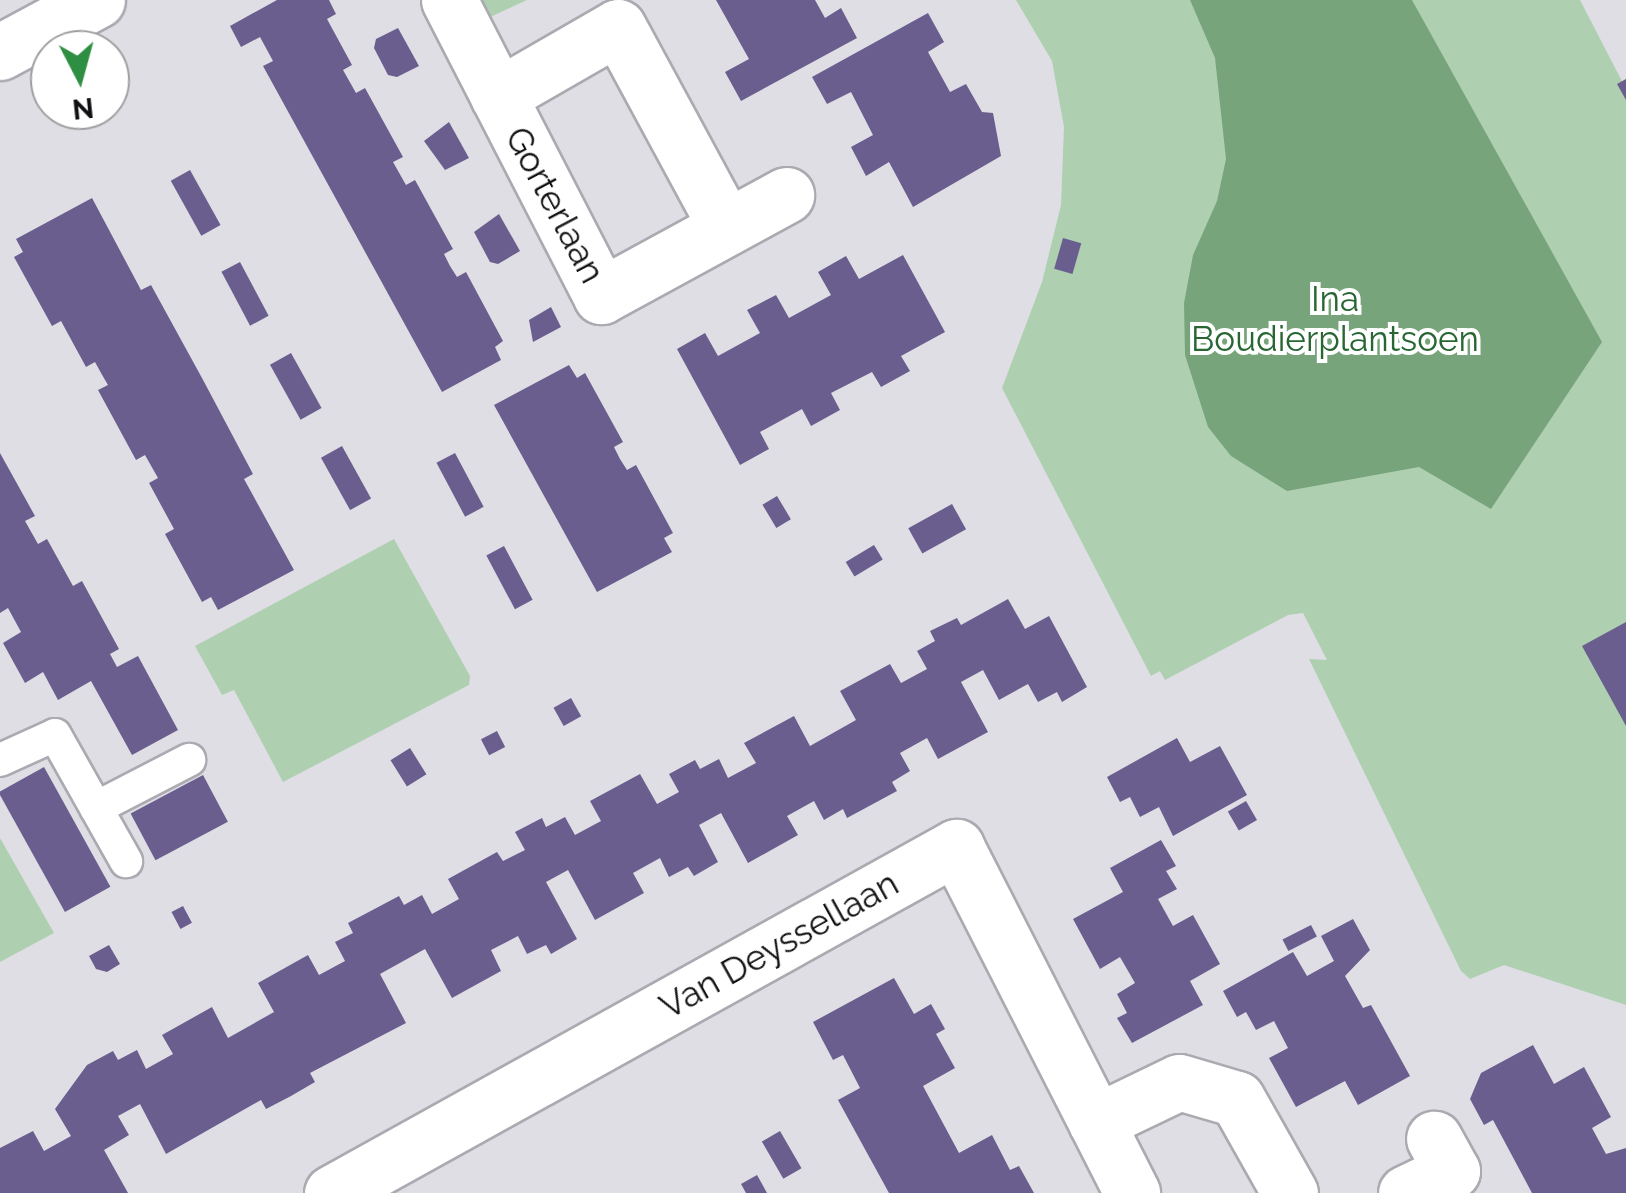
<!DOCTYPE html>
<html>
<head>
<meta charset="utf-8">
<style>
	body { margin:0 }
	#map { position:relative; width:1626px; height:1193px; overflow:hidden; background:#dfdee5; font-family:Raleway,sans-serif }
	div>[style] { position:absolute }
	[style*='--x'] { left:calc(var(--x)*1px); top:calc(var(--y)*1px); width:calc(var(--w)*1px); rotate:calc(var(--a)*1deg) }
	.green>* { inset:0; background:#aed0b1 }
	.water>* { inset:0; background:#78a47c }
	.building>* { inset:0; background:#695e8e; transform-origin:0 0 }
	.roads { filter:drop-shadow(2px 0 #abaab1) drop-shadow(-2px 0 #abaab1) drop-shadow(0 2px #abaab1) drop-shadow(0 -2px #abaab1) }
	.lane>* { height:32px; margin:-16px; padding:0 16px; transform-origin:16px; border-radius:16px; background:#fff }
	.street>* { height:55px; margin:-27.5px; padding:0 27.5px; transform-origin:27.5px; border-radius:27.5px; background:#fff }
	span { translate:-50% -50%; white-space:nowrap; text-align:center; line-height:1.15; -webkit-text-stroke:8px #fff; paint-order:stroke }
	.street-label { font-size:35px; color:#100f12 }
	.park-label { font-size:35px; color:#286733 }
	.north { position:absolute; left:30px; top:30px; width:100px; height:100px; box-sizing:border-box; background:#fff; border:2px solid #9f9fa0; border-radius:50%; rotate:174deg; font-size:28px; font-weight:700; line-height:40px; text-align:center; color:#100f12 }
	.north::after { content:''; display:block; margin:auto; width:35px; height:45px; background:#2e8e42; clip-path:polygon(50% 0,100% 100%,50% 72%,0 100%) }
</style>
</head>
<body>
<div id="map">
	<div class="green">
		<div style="clip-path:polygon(479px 0,527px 0,488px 18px)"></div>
		<div style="clip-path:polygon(1016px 0,1580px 0,1626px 89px,1626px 1005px,1504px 965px,1470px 979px,1461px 971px,1309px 659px,1327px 660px,1303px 613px,1288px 615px,1165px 680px,1160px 671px,1151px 676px,1002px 388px,1042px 282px,1061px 205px,1064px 127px,1052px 61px)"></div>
		<div style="clip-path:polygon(394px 539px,470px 676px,469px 685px,283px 782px,234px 690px,222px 695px,195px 646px)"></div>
		<div style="clip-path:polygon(0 838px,54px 933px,0 962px)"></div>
	</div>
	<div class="water">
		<div style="clip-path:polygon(1190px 0,1412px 0,1602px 342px,1491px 509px,1419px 467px,1287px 491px,1231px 456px,1208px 427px,1185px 355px,1184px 303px,1193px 255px,1217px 201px,1226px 159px,1215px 58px)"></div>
	</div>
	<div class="building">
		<div style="clip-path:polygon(277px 0,329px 0,336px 14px,327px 19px,352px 65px,343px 70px,356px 93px,365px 88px,403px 157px,393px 162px,406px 185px,415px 180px,453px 249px,444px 254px,450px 266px,457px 277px,466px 272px,503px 341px,495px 347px,501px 360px,442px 392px,263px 66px,273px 61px,260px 37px,241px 47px,230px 26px)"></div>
		<div style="clip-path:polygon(716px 0,815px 0,825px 18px,841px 8px,857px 38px,741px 101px,725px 72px,749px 59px)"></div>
		<div style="clip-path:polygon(928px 13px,944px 42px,928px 52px,950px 92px,966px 84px,982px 112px,993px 113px,1001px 156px,913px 207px,889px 162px,866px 176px,851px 147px,873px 135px,851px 92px,827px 104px,812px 77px)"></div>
		<div style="clip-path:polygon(398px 28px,419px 66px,397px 77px,388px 75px,374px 48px,376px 39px)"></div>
		<div style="clip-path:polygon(1626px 79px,1626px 100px,1617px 84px)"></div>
		<div style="clip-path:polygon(449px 122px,469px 158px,445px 170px,424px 141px)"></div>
		<div style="left:190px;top:170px;width:63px;height:22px;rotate:61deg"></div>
		<div style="clip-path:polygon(92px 198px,141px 290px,151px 285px,202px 378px,253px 474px,244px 479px,294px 570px,218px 610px,211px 597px,202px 602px,165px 534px,174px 529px,149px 483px,158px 478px,145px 455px,136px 460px,98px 390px,108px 385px,101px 373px,95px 362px,86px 367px,61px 321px,52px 326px,14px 257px,23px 252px,16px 239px)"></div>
		<div style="clip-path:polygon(499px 214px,520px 251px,498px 264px,490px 262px,474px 232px)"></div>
		<div style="left:1063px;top:238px;width:19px;height:32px;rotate:16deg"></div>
		<div style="clip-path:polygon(903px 255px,945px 332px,901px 356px,910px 371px,881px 387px,872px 372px,831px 393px,840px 410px,811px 426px,802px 409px,760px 432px,769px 449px,740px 465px,677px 349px,705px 333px,718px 356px,760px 333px,747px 310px,776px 295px,789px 318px,831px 295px,818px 272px,846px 256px,859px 279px)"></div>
		<div style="left:240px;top:262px;width:61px;height:21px;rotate:62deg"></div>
		<div style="clip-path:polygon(551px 307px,561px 327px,533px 342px,529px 320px)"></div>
		<div style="left:291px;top:353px;width:63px;height:24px;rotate:61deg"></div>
		<div style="clip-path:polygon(569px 365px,577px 378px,585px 373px,623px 442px,614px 447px,620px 459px,627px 470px,636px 465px,673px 533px,664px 538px,672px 552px,597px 592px,494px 405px)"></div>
		<div style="left:342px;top:446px;width:60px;height:24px;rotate:61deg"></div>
		<div style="clip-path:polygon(0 453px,35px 516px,25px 521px,38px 544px,47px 539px,73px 586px,82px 581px,119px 649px,110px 654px,117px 667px,138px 656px,178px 730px,132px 755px,91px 681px,58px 700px,43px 672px,25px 683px,3px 643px,21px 632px,8px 608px,0 613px)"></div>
		<div style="left:455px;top:453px;width:61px;height:21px;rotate:62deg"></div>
		<div style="left:777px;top:496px;width:27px;height:17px;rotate:59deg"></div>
		<div style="left:952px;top:504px;width:29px;height:50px;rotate:61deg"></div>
		<div style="left:874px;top:545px;width:17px;height:33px;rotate:59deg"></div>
		<div style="left:504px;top:546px;width:61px;height:20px;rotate:62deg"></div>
		<div style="clip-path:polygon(1008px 599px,1025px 629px,1049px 616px,1087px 687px,1062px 702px,1057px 692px,1038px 702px,1028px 684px,999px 700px,983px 670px,961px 682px,988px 732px,938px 759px,927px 738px,900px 753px,910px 771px,892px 782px,897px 791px,847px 818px,843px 809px,824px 820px,814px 801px,787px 816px,798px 835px,748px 863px,721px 813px,699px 825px,718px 862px,694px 876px,688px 867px,669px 877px,660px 858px,633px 873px,644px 893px,595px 920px,568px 870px,546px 882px,577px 939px,551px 954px,546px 945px,527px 954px,518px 936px,491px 950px,501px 971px,452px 998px,425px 949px,380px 974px,406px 1023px,310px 1073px,315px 1082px,291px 1096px,266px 1109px,261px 1100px,166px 1154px,140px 1104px,118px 1116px,129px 1135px,104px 1150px,128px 1193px,0 1193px,0 1148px,33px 1131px,44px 1151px,71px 1136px,55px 1109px,87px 1065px,113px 1051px,118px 1060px,137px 1050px,146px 1069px,173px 1054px,162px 1035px,212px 1007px,228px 1038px,274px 1012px,258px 983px,308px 955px,319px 975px,345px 961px,335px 942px,353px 933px,348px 923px,399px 896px,404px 905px,422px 895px,432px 914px,459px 899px,448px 879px,497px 852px,503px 861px,525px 850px,515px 832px,542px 818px,546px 827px,565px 817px,575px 835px,601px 821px,590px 801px,640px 774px,657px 804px,679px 792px,669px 774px,695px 760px,700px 769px,719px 759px,728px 778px,756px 763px,744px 743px,794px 716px,810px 746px,856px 720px,840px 691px,890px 664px,901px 683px,927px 669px,917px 651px,935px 641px,930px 631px,957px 618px,961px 625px)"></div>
		<div style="clip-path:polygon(1626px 622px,1626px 726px,1582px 646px)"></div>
		<div style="left:571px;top:698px;width:21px;height:20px;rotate:61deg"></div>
		<div style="left:497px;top:731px;width:18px;height:18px;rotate:63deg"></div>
		<div style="clip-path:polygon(1177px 738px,1190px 762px,1220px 746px,1247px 795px,1173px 836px,1159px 807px,1140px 817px,1130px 797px,1120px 802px,1107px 777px)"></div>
		<div style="left:410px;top:748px;width:31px;height:23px;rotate:58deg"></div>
		<div style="left:44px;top:767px;width:137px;height:52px;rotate:61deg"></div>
		<div style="left:203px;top:775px;width:53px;height:82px;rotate:62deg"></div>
		<div style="left:1246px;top:801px;width:22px;height:21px;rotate:60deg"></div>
		<div style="clip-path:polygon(1161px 840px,1176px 866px,1166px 871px,1177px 889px,1158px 899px,1173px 926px,1193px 915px,1220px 964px,1190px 981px,1203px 1005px,1132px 1043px,1117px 1018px,1127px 1013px,1117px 994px,1135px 983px,1120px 957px,1100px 969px,1073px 919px,1123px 892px,1110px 868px)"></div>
		<div style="left:183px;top:906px;width:19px;height:13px;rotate:62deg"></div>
		<div style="clip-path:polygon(1353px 919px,1370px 950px,1345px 976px,1363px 1008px,1371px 1005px,1410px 1076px,1358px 1105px,1345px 1081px,1296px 1107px,1269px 1058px,1288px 1048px,1274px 1021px,1256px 1030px,1246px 1012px,1237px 1017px,1223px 991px,1293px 952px,1307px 976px,1334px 961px,1321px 936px)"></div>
		<div style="left:1311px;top:925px;width:13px;height:32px;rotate:63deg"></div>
		<div style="clip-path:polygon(109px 945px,120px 964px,107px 972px,96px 969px,89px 956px)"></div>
		<div style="clip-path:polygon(894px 978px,914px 1014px,931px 1004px,945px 1029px,936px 1034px,955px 1068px,923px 1086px,959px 1153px,992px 1135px,1010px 1170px,1019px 1166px,1034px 1193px,889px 1193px,838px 1100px,860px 1088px,843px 1055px,833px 1060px,813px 1022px)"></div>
		<div style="clip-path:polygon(1533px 1045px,1554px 1084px,1584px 1067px,1611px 1117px,1592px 1128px,1606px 1154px,1626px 1148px,1626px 1193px,1532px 1193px,1493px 1120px,1484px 1125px,1470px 1099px,1481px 1073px)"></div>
		<div style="left:780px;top:1131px;width:43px;height:21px;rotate:60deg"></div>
		<div style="clip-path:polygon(757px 1175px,767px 1193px,746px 1193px,741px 1184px)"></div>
	</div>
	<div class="roads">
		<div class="lane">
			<div style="--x:0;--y:760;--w:60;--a:-24.4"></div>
			<div style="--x:55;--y:735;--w:145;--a:60.6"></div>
			<div style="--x:96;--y:808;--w:105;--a:-27.3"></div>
		</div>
		<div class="street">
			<div style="--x:449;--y:0;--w:333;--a:62.8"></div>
			<div style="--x:601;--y:296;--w:211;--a:-28.6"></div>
			<div style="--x:0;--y:52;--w:110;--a:-28.2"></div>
			<div style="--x:498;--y:96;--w:138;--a:-29.9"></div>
			<div style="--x:618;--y:27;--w:227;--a:61.6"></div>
			<div style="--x:1096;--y:1122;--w:92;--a:-25.7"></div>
			<div style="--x:1179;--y:1082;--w:60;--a:16.3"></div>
			<div style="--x:1237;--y:1099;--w:108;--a:60.6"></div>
			<div style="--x:332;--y:1193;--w:714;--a:-29.01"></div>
			<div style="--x:956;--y:847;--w:388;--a:63"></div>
			<div style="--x:1406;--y:1193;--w:51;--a:-25.6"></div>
			<div style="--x:1452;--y:1171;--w:37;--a:-119"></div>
		</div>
	</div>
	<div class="street-label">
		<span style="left:555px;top:205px;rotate:62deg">Gorterlaan</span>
		<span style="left:779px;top:945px;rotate:-29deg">Van Deyssellaan</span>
	</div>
	<div class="park-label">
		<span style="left:1335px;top:319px">Ina<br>Boudierplantsoen</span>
	</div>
	<div class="north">N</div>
</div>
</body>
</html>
